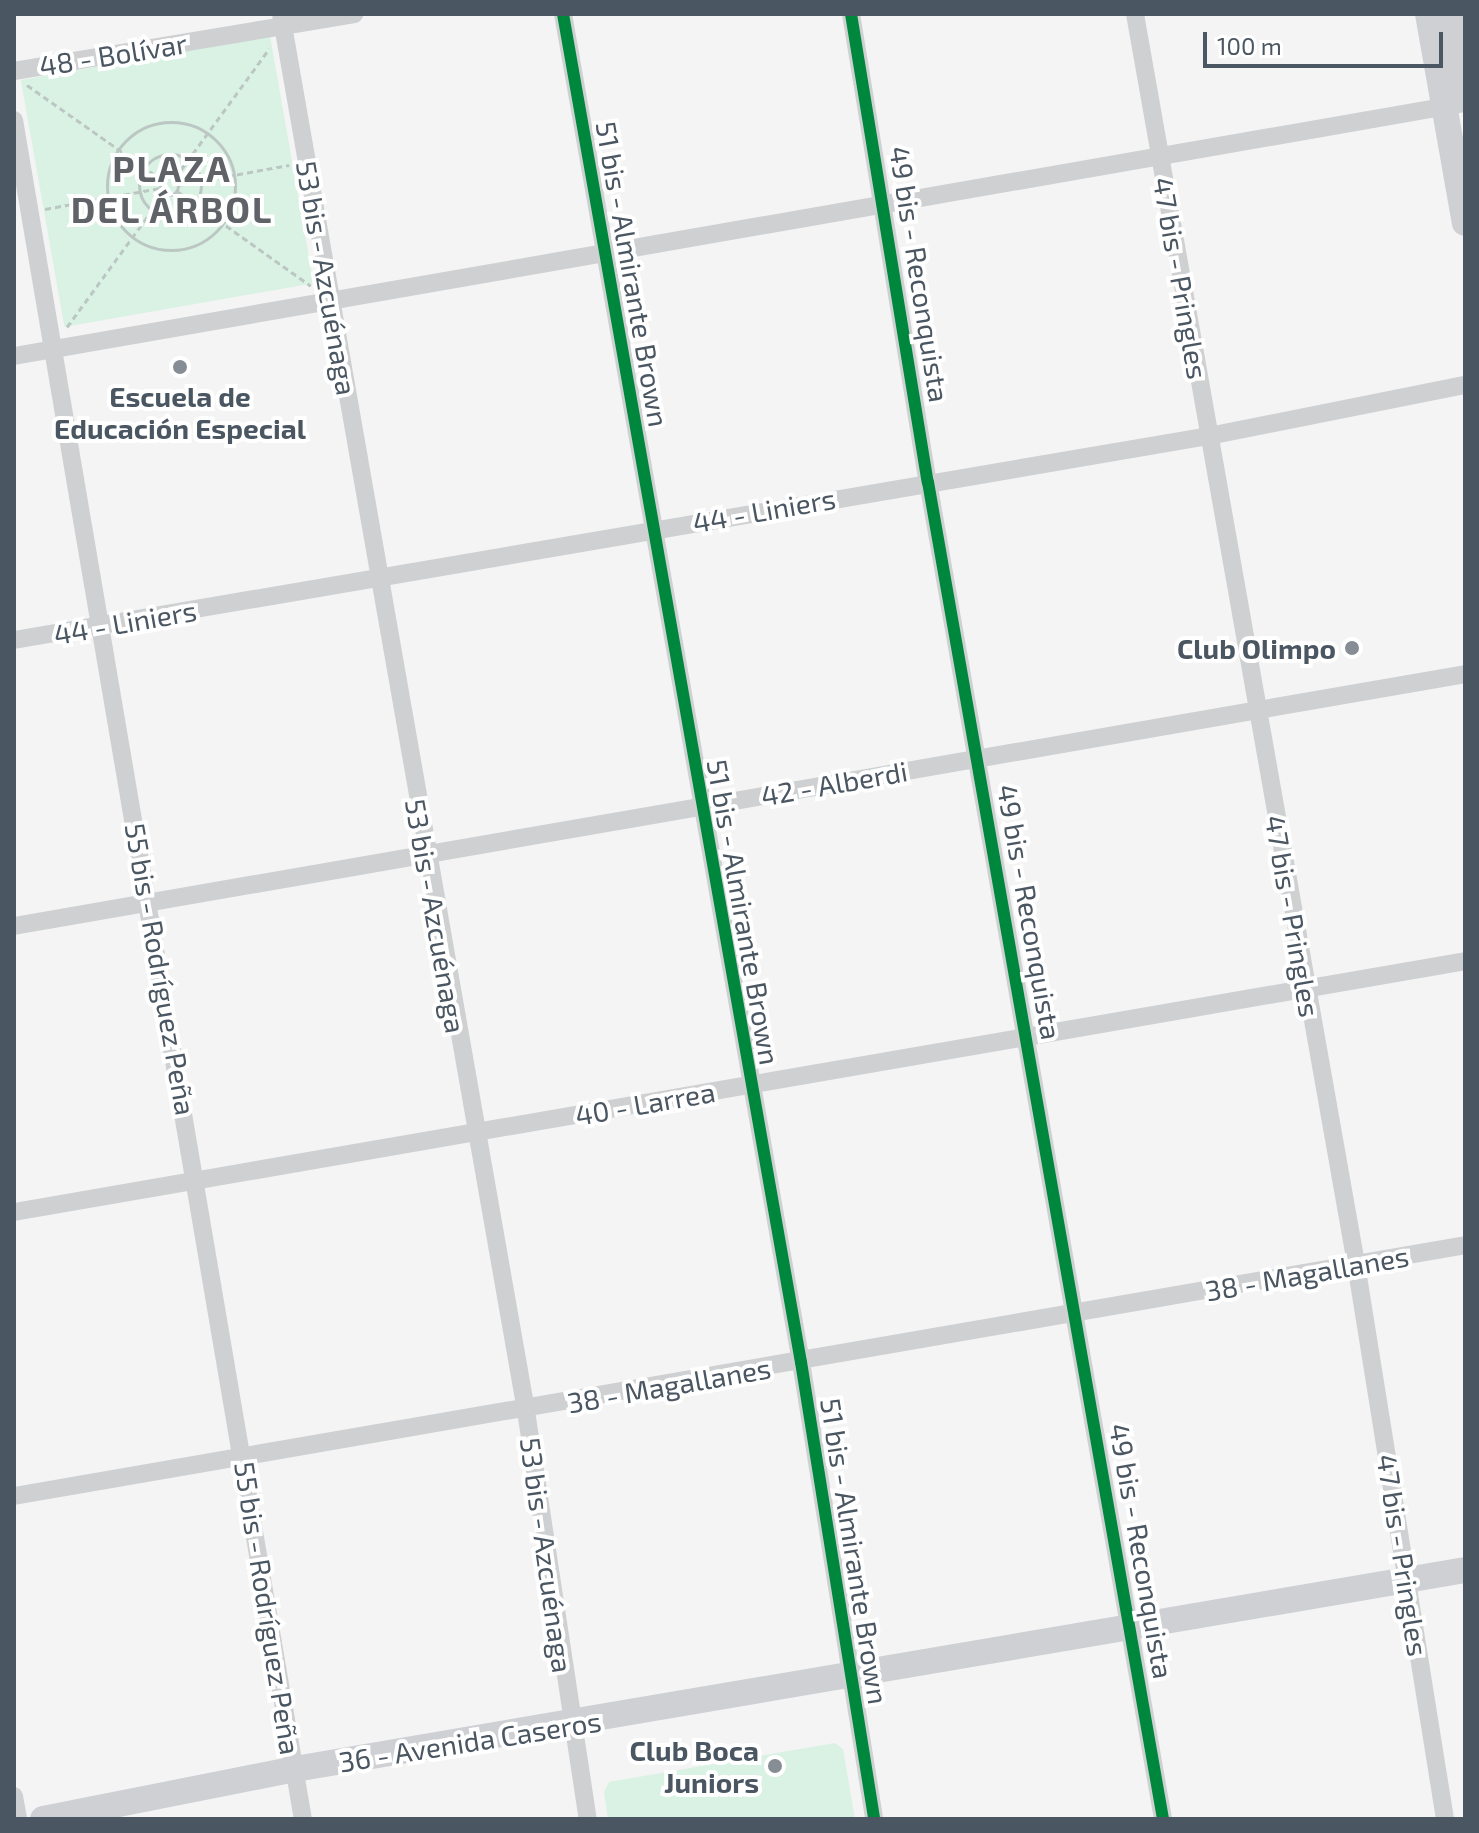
<!DOCTYPE html>
<html>
<head>
<meta charset="utf-8">
<style>
	body { margin:0 }
	#map { position:relative; width:1479px; height:1833px; overflow:hidden; background:#f4f4f4; font-family:"Exo 2",sans-serif }
	div>[style] { position:absolute }
	[style*='--x'] { left:calc(var(--x)*1px); top:calc(var(--y)*1px); width:calc(var(--w)*1px); rotate:calc(var(--a)*1deg) }
	.green>* { inset:0; background:#d9f2e3; transform-origin:0 0 }
	.path>* { height:3px; margin-top:-1.5px; transform-origin:0; background:repeating-linear-gradient(90deg,#bcc7c4 0 6px,transparent 0 10px) }
	.path>.ring { margin:-1.5px; padding:0; box-sizing:content-box; background:none; border:3px solid #bcc7c4; border-radius:50% }
	.minor>* { height:18px; margin:-9px; padding:0 9px; transform-origin:9px; border-radius:9px; background:#ced0d2 }
	.secondary>* { height:26px; margin:-13px; padding:0 13px; transform-origin:13px; border-radius:13px; background:#ced0d4 }
	.cycleway>* { height:12px; margin:-6px; padding:0 6px; transform-origin:6px; border-radius:6px; background:#00873e }
	.dots>* { width:22px; height:22px; translate:-50% -50%; box-sizing:border-box; border:4px solid #fff; border-radius:50% }
	span { translate:-50% -50%; white-space:nowrap; text-align:center; line-height:1.15; -webkit-text-stroke:8px #fff; paint-order:stroke }
	.street-label { font-size:28px; color:#4a5661 }
	.poi-label { font-size:28px; color:#4a5661; font-weight:700 }
	.right { translate:-100% -50%; text-align:right }
	.district-label { font-size:36px; color:#5f6368; font-weight:700; letter-spacing:2px }
	.frame { position:absolute; inset:0; border:16px solid #4a5661; pointer-events:none }
	.scale { position:absolute; left:1203px; top:32px; width:240px; height:36px; box-sizing:border-box; border:4px solid #4a5661; border-top:0; padding-left:10px; font-size:24px; line-height:28px; white-space:nowrap; color:#4a5661; -webkit-text-stroke:6px #fff; paint-order:stroke }
</style>
</head>
<body>
<div id="map">
	<div class="green">
		<div style="left:270px;top:36px;width:251px;height:253px;rotate:80deg"></div>
		<div style="clip-path:polygon(835px 1743px,843px 1749px,855px 1819px,608px 1819px,604px 1792px,609px 1782px)"></div>
	</div>
	<div class="path">
		<div style="--x:27;--y:85;--w:165;--a:35.1"></div>
		<div class="ring" style="left:107px;top:122px;width:125px;height:125px"></div>
		<div class="ring" style="left:139px;top:154px;width:59px;height:59px"></div>
		<div class="ring" style="left:160px;top:177px;width:15px;height:15px"></div>
		<div style="--x:175;--y:178;--w:160;--a:-53.9"></div>
		<div style="--x:178;--y:185;--w:113;--a:-10.2"></div>
		<div style="--x:177;--y:191;--w:164;--a:35.3"></div>
		<div style="--x:45;--y:209;--w:117;--a:-10.3"></div>
		<div style="--x:67;--y:327;--w:165;--a:-53.9"></div>
	</div>
	<div class="minor">
		<div style="--x:281;--y:14;--w:1418;--a:80.05"></div>
		<div style="--x:526;--y:1411;--w:413;--a:81.4"></div>
		<div style="--x:563;--y:14;--w:1369;--a:79.99"></div>
		<div style="--x:801;--y:1362;--w:463;--a:80.9"></div>
		<div style="--x:851;--y:14;--w:474;--a:80.7"></div>
		<div style="--x:928;--y:482;--w:1357;--a:80.03"></div>
		<div style="--x:1135;--y:14;--w:1269;--a:79.97"></div>
		<div style="--x:1356;--y:1264;--w:562;--a:80.89"></div>
		<div style="--x:14;--y:71;--w:345;--a:-9.5"></div>
		<div style="--x:14;--y:120;--w:1723;--a:80.35"></div>
		<div style="--x:14;--y:356;--w:1473;--a:-9.89"></div>
		<div style="--x:14;--y:640;--w:1212;--a:-9.69"></div>
		<div style="--x:1209;--y:436;--w:261;--a:-11.3"></div>
		<div style="--x:14;--y:926;--w:1473;--a:-9.85"></div>
		<div style="--x:14;--y:1212;--w:1473;--a:-9.81"></div>
		<div style="--x:14;--y:1496;--w:1473;--a:-9.81"></div>
		<div style="--x:14;--y:1796;--w:23;--a:80"></div>
	</div>
	<div class="secondary">
		<div style="--x:1428;--y:14;--w:212;--a:80"></div>
		<div style="--x:1453;--y:14;--w:77;--a:81"></div>
		<div style="--x:43;--y:1819;--w:257;--a:-11.2"></div>
		<div style="--x:295;--y:1769;--w:1187;--a:-9.65"></div>
	</div>
	<div class="cycleway">
		<div style="--x:563;--y:14;--w:1369;--a:79.99"></div>
		<div style="--x:801;--y:1362;--w:463;--a:80.9"></div>
		<div style="--x:851;--y:14;--w:474;--a:80.7"></div>
		<div style="--x:928;--y:482;--w:1357;--a:80.03"></div>
	</div>
	<div class="dots">
		<div style="left:180px;top:367px;background:#868d94"></div>
		<div style="left:1352px;top:648px;background:#868d94"></div>
		<div style="left:775px;top:1766px;background:#868d94"></div>
	</div>
	<div class="street-label">
		<span style="left:113px;top:54px;rotate:-9deg">48 - Bolívar</span>
		<span style="left:633px;top:274px;rotate:80deg">51 bis - Almirante Brown</span>
		<span style="left:920px;top:274px;rotate:81deg">49 bis - Reconquista</span>
		<span style="left:327px;top:278px;rotate:80deg">53 bis - Azcuénaga</span>
		<span style="left:1181px;top:278px;rotate:80deg">47 bis - Pringles</span>
		<span style="left:764px;top:510px;rotate:-10deg">44 - Liniers</span>
		<span style="left:125px;top:622px;rotate:-10deg">44 - Liniers</span>
		<span style="left:834px;top:783px;rotate:-10deg">42 - Alberdi</span>
		<span style="left:744px;top:912px;rotate:80deg">51 bis - Almirante Brown</span>
		<span style="left:1030px;top:912px;rotate:80deg">49 bis - Reconquista</span>
		<span style="left:436px;top:916px;rotate:80deg">53 bis - Azcuénaga</span>
		<span style="left:1293px;top:916px;rotate:80deg">47 bis - Pringles</span>
		<span style="left:161px;top:969px;rotate:80deg">55 bis - Rodríguez Peña</span>
		<span style="left:645px;top:1103px;rotate:-10deg">40 - Larrea</span>
		<span style="left:1307px;top:1273px;rotate:-10deg">38 - Magallanes</span>
		<span style="left:669px;top:1385px;rotate:-10deg">38 - Magallanes</span>
		<span style="left:855px;top:1551px;rotate:81deg">51 bis - Almirante Brown</span>
		<span style="left:1142px;top:1551px;rotate:80deg">49 bis - Reconquista</span>
		<span style="left:547px;top:1555px;rotate:82deg">53 bis - Azcuénaga</span>
		<span style="left:1403px;top:1555px;rotate:81deg">47 bis - Pringles</span>
		<span style="left:268px;top:1608px;rotate:81deg">55 bis - Rodríguez Peña</span>
		<span style="left:470px;top:1741px;rotate:-9deg">36 - Avenida Caseros</span>
	</div>
	<div class="poi-label">
		<span style="left:180px;top:412px">Escuela de<br>Educación Especial</span>
		<span class="right" style="left:1336px;top:648px">Club Olimpo</span>
		<span class="right" style="left:759px;top:1766px">Club Boca<br>Juniors</span>
	</div>
	<div class="district-label">
		<span style="left:172px;top:188px">PLAZA<br>DEL ÁRBOL</span>
	</div>
	<div class="frame"></div>
	<div class="scale">100 m</div>
</div>
</body>
</html>
